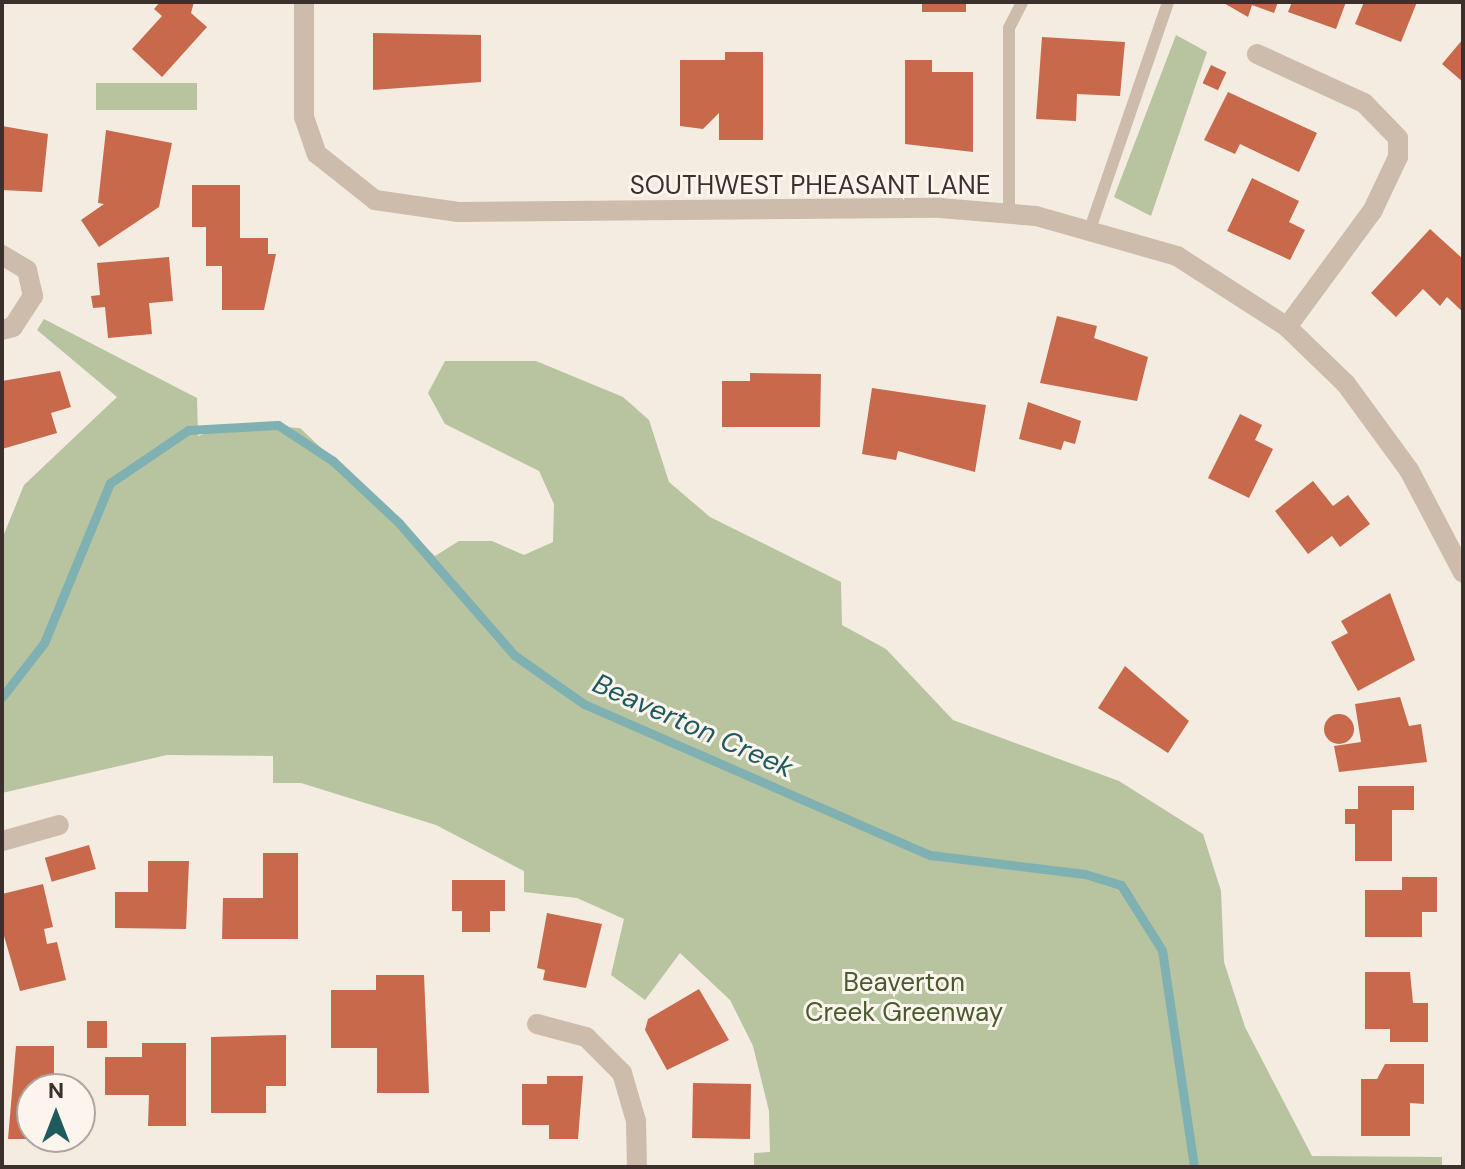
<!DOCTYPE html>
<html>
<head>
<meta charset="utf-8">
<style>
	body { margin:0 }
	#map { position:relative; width:1465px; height:1169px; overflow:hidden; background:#f4ebe1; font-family:"DM Sans",sans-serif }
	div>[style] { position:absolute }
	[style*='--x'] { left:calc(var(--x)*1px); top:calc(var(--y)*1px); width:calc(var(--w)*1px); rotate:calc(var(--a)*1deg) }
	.green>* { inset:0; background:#b8c4a0; transform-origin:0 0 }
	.stream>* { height:9px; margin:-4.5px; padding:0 4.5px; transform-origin:4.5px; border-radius:4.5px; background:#7fb0b2 }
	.building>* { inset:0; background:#c8694b; transform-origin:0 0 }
	.round { border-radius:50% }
	.lane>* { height:12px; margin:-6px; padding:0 6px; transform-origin:6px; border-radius:6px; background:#cdbbac }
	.street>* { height:20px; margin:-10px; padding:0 10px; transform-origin:10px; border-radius:10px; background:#cdbbac }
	span { translate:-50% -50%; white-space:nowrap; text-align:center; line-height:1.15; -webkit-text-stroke:6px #fbf5ee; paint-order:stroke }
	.street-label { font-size:26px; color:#3b302b }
	.park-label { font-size:26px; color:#4a5a2e }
	.water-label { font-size:28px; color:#1f5a5e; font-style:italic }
	.frame { position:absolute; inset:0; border:4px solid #3b302b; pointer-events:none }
	.north { position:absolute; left:16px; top:1073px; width:80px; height:80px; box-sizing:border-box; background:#fbf5ee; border:2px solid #aea6a0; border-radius:50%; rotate:0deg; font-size:22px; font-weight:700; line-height:32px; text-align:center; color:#3b302b }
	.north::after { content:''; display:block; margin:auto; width:28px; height:36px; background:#1f5a5e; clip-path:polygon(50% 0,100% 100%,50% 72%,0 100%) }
</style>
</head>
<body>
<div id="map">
	<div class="green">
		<div style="clip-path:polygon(1176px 35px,1207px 52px,1151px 216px,1114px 197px)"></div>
		<div style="left:197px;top:83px;width:27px;height:101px;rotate:90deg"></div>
		<div style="clip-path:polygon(44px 319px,197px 398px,198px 436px,233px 424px,300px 428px,435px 556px,459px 541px,492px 541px,524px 555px,553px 542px,554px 504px,539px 471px,445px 424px,428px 393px,445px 361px,536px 361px,623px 397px,649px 420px,669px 482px,710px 517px,841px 582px,842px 625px,886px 649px,953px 720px,1119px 781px,1203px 834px,1221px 891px,1224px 962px,1245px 1027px,1312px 1156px,1442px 1157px,1442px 1167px,754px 1167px,754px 1153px,770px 1152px,769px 1111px,753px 1046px,730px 1000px,680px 953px,645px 1000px,611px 975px,624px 919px,577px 898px,524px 892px,524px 871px,436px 825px,301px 783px,273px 783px,273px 756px,167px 755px,2px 793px,2px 539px,24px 485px,117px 397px,37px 330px)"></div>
	</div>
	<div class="stream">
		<div style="--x:2;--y:697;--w:68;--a:-52.1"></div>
		<div style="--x:44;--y:643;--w:173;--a:-67.6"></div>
		<div style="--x:110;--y:483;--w:94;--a:-34.2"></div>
		<div style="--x:188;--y:430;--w:90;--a:-3.2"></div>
		<div style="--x:278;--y:425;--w:66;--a:33.2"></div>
		<div style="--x:333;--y:461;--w:91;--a:43.2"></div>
		<div style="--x:399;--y:523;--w:175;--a:48.9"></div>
		<div style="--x:514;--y:655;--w:85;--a:35"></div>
		<div style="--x:584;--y:704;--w:378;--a:23.6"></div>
		<div style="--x:930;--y:855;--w:156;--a:7"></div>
		<div style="--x:1085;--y:874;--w:38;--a:17"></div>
		<div style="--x:1121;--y:885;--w:77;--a:57.8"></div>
		<div style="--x:1162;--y:950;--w:219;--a:81.6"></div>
	</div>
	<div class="building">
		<div style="clip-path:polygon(160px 2px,194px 2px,191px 13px,207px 27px,162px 77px,132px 49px,162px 16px,154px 9px)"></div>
		<div style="left:922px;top:2px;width:44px;height:10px"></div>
		<div style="clip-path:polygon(1222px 2px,1278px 2px,1274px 13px,1252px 5px,1248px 17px)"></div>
		<div style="clip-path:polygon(1292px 2px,1346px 2px,1336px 29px,1288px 12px)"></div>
		<div style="clip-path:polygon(1364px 2px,1417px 2px,1401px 42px,1355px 24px)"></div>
		<div style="clip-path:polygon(373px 33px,481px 35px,481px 82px,373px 90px)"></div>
		<div style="clip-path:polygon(1042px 37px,1125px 42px,1120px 96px,1077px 94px,1076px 121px,1036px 119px)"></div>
		<div style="clip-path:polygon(1463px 39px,1463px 82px,1442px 64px)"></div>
		<div style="clip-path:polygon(725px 52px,763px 52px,763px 140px,719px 140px,719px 113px,703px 129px,680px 126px,680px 60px,725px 60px)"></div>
		<div style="clip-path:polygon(905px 60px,932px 60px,932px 72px,973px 72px,973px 152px,905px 144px)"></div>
		<div style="left:1211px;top:65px;width:17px;height:20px;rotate:25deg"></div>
		<div style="clip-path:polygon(1228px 92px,1317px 133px,1299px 172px,1240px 144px,1235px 154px,1204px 140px)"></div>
		<div style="clip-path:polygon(2px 126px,48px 134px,42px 192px,2px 190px)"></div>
		<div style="clip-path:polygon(106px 130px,172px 143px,159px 207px,99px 247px,81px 220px,104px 204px,98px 203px)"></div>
		<div style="clip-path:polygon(1252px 178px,1299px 201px,1289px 222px,1305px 230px,1290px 260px,1227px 231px)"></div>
		<div style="clip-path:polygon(192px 185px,240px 185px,240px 238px,268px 238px,268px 254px,276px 254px,264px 310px,222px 310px,222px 266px,206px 266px,206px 227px,192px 227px)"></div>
		<div style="clip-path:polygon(1430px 229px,1463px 259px,1463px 312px,1447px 297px,1440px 306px,1423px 289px,1396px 317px,1371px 293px)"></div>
		<div style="clip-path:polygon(169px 257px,173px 301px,149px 303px,152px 334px,108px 338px,105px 307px,93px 308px,91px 296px,100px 295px,97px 263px)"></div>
		<div style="clip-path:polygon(1057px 316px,1097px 326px,1094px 338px,1148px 357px,1137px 401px,1040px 383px)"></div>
		<div style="clip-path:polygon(60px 371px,71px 407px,51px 413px,57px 433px,2px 449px,2px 381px)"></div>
		<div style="clip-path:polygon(750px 373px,821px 374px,820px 427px,722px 427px,722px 381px,750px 381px)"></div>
		<div style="clip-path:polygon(872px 388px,986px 405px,975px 472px,898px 451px,896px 460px,862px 454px)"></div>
		<div style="clip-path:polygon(1028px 402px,1081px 421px,1075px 444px,1064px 441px,1061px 450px,1019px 439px)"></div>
		<div style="clip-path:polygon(1240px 414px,1262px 425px,1255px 440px,1273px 449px,1249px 498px,1208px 478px)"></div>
		<div style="clip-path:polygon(1313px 481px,1333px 506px,1348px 495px,1370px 524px,1340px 547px,1332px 536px,1308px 554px,1275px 511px)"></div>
		<div style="clip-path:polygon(1390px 593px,1415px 660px,1358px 691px,1331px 642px,1348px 633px,1341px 621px)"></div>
		<div style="clip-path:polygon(1125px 666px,1189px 721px,1168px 753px,1098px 708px)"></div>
		<div style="clip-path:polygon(1400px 697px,1409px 726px,1421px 724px,1427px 762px,1339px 772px,1334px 746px,1361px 742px,1355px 704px)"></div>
		<div class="round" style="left:1324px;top:714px;width:30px;height:30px"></div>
		<div style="clip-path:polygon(1358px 786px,1414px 786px,1414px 810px,1392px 810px,1392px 861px,1355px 861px,1355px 824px,1345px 824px,1345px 809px,1358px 809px)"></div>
		<div style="left:89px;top:845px;width:25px;height:46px;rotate:74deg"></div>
		<div style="clip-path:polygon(263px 853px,298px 853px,298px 939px,222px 939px,223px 898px,263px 898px)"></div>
		<div style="clip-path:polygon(148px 861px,189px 861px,186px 929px,115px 928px,115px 892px,148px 892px)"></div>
		<div style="clip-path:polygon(1402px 877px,1437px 877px,1437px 912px,1422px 912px,1422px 937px,1365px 937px,1365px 890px,1402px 890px)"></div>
		<div style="clip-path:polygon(452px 880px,505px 880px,505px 911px,490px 911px,490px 932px,462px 932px,462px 911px,452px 911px)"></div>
		<div style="clip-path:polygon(43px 884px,53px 927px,44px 929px,47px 944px,57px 942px,66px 980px,20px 991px,2px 929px,2px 894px)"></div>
		<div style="clip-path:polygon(547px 913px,602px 924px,586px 988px,543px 980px,545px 970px,537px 968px)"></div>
		<div style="clip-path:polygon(1365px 972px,1410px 972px,1413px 1003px,1428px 1003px,1428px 1042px,1390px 1042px,1390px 1029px,1365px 1029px)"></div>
		<div style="clip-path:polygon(376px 975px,424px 975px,429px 1093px,377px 1093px,377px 1048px,331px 1048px,331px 990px,376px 990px)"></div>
		<div style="clip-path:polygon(699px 989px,729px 1040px,667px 1070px,645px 1030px,648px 1019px)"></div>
		<div style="left:87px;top:1021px;width:20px;height:27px"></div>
		<div style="clip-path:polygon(286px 1035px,286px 1086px,266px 1086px,266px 1113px,211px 1113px,211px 1037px)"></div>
		<div style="clip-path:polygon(142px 1043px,186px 1043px,186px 1126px,148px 1126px,149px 1095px,105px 1095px,105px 1057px,142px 1057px)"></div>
		<div style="clip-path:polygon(16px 1046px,54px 1046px,54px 1089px,32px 1089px,32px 1139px,8px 1139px)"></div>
		<div style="clip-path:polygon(1385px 1064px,1424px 1064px,1424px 1104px,1410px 1103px,1410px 1136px,1361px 1136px,1361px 1079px,1377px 1079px)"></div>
		<div style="clip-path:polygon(547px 1076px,583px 1076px,578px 1139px,549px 1139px,549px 1125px,522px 1125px,522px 1084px,547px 1084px)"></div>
		<div style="left:693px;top:1083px;width:58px;height:55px;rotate:1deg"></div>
	</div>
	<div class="lane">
		<div style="--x:1009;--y:213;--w:185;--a:-90"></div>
		<div style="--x:1009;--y:28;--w:29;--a:-63"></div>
		<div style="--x:1090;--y:229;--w:240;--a:-71"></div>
	</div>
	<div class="street">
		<div style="--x:304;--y:2;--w:115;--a:90"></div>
		<div style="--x:304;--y:117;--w:39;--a:71"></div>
		<div style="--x:317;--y:154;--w:74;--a:38.4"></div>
		<div style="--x:375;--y:200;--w:84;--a:8.2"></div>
		<div style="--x:458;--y:212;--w:482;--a:-0.5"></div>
		<div style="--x:940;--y:208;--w:96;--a:4.8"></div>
		<div style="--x:1036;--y:216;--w:147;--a:15.8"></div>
		<div style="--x:1177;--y:256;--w:131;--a:32.8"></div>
		<div style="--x:1287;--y:327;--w:82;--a:44"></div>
		<div style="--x:1346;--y:384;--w:107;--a:53.8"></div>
		<div style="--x:1409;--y:470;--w:116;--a:62.3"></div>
		<div style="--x:1257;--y:54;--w:118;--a:24.6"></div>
		<div style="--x:1364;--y:103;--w:49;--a:45.8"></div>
		<div style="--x:1398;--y:138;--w:19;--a:90"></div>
		<div style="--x:1398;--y:157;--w:59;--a:115.3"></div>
		<div style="--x:1373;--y:210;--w:145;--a:126.3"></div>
		<div style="--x:2;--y:255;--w:29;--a:31"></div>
		<div style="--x:27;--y:270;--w:27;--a:77"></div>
		<div style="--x:33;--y:296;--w:37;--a:123"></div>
		<div style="--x:13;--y:327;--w:11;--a:165"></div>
		<div style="--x:2;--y:841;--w:59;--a:-15.7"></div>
		<div style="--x:537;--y:1024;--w:51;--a:14.9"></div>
		<div style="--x:586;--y:1037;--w:51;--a:45"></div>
		<div style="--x:622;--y:1073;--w:50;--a:73.7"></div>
		<div style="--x:636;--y:1121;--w:46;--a:88.8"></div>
	</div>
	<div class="street-label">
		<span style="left:810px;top:186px">SOUTHWEST PHEASANT LANE</span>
	</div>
	<div class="park-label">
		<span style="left:904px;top:998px">Beaverton<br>Creek Greenway</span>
	</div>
	<div class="water-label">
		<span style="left:693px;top:726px;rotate:24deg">Beaverton Creek</span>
	</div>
	<div class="frame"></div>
	<div class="north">N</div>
</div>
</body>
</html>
